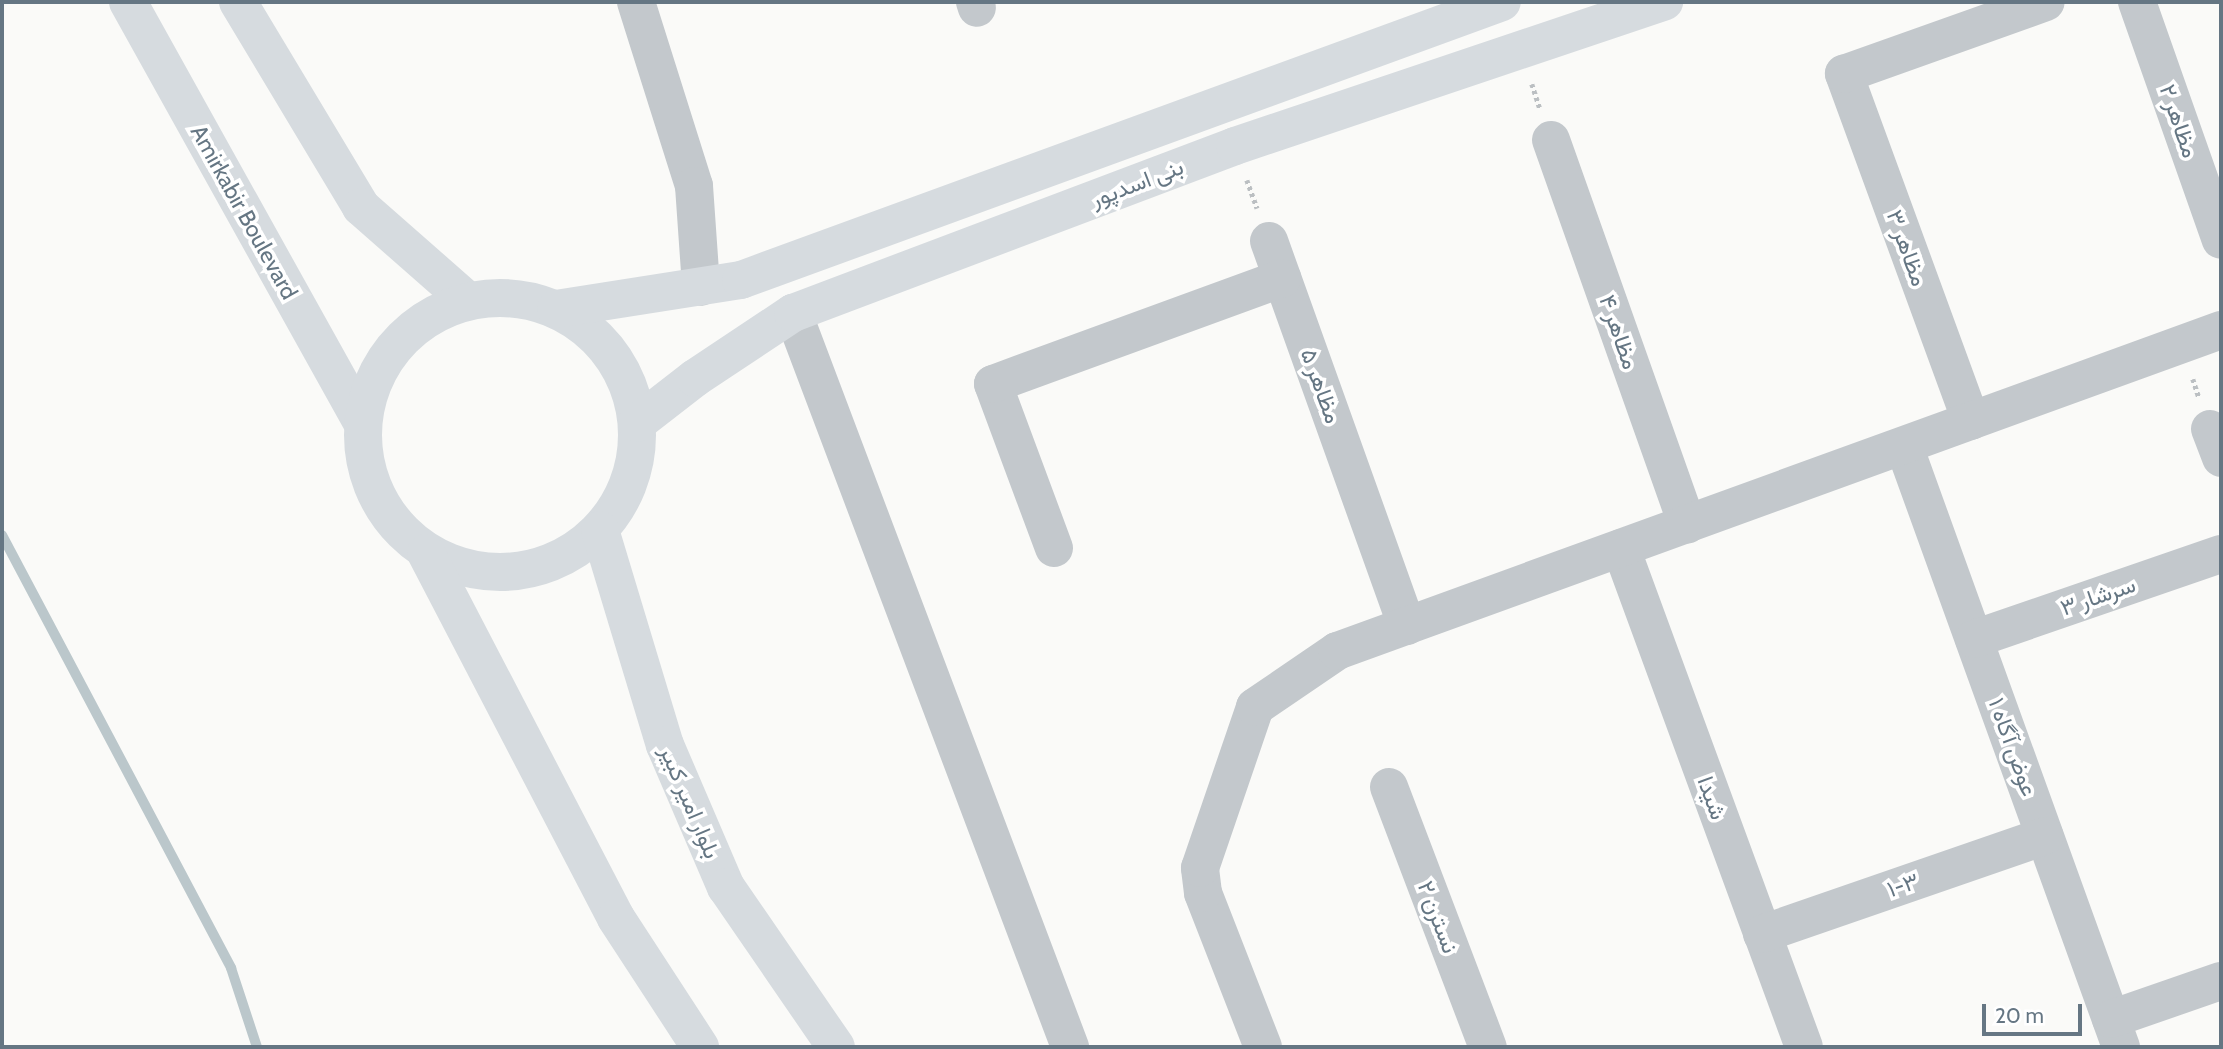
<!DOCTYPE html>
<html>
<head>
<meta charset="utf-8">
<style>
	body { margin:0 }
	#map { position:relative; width:2223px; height:1049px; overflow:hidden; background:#fafaf8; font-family:Cabin,Vazirmatn,sans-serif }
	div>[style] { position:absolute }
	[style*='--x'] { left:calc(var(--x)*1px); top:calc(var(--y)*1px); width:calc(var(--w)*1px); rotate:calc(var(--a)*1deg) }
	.stream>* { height:10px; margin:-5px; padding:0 5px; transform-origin:5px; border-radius:5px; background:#bbc7cb }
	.path>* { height:4.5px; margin-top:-2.25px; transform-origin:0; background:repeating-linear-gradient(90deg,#bbbfc2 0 3.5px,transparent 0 7px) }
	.minor>* { height:38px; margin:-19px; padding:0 19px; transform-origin:19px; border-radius:19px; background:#c3c8cc }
	.major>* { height:38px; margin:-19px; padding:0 19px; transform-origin:19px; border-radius:19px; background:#d6dbdf }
	.major>.ring { margin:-19px; padding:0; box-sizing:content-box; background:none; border:38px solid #d6dbdf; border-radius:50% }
	span { translate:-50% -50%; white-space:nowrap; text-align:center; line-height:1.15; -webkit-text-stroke:7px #fff; paint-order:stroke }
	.street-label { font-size:23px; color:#657683 }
	.frame { position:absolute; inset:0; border:4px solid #657683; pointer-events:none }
	.scale { position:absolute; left:1982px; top:1004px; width:100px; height:32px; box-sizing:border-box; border:4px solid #657683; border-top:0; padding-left:9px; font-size:21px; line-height:24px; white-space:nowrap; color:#657683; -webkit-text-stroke:5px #fff; paint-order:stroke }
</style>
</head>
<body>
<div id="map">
	<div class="stream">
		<div style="--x:2;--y:535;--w:490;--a:62.1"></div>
		<div style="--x:231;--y:968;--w:83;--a:71.8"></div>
	</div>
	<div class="path">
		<div style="--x:1532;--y:84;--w:26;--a:72"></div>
		<div style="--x:1247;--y:180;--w:30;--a:70"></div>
		<div style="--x:2193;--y:379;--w:19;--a:72"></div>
	</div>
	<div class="minor">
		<div style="--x:636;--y:2;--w:193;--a:72.5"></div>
		<div style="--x:694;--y:186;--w:101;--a:86"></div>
		<div style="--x:975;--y:2;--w:6;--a:72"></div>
		<div style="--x:2137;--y:2;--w:252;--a:70.6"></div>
		<div style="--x:1551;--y:140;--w:408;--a:70.5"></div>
		<div style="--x:1269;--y:241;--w:409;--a:70.3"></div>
		<div style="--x:793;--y:313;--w:785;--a:69.32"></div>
		<div style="--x:1971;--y:421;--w:370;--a:-110.1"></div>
		<div style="--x:1844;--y:74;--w:214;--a:-19.6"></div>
		<div style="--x:2210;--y:429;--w:31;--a:69"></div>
		<div style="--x:1904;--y:446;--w:639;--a:70.15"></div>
		<div style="--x:1054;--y:548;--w:175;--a:-110.4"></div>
		<div style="--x:993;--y:384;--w:308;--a:-20.1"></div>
		<div style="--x:1621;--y:548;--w:531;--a:69.86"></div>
		<div style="--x:1974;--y:639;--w:261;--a:-19"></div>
		<div style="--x:1389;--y:787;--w:278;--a:69.2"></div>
		<div style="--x:1762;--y:934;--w:299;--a:-19.1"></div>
		<div style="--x:2111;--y:1019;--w:116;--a:-19.1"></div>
		<div style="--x:1263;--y:1047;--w:165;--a:-111.3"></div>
		<div style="--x:1203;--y:893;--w:25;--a:-97"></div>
		<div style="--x:1200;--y:868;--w:170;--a:-71.1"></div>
		<div style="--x:1255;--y:707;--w:99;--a:-34.3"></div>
		<div style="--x:1337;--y:651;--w:940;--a:-19.96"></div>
	</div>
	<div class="major">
		<div style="--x:128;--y:2;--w:481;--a:60.9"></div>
		<div style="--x:238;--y:2;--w:239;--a:59"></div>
		<div style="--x:361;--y:207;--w:142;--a:41.3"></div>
		<div class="ring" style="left:363px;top:298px;width:236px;height:236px"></div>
		<div style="--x:556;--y:309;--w:187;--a:-8.9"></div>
		<div style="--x:741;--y:280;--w:810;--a:-20.07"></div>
		<div style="--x:637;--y:423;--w:73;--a:-37.8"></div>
		<div style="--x:695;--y:378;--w:118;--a:-33.6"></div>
		<div style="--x:793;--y:313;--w:472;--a:-20.7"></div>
		<div style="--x:1235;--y:146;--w:453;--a:-18.6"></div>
		<div style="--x:600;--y:530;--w:225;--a:73.2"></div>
		<div style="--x:665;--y:745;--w:155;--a:66.8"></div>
		<div style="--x:726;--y:887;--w:194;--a:55.5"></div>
		<div style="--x:426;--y:553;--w:411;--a:62.5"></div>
		<div style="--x:616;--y:918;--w:154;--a:56.9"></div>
	</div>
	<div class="street-label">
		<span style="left:2179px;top:121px;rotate:71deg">مظاهر ۲</span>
		<span style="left:1137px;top:183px;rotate:-21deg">بنی اسدپور</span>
		<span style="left:244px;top:212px;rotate:61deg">Amirkabir Boulevard</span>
		<span style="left:1907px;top:248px;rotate:70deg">مظاهر ۳</span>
		<span style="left:1619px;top:332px;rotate:71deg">مظاهر ۴</span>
		<span style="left:1321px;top:386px;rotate:70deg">مظاهر ۵</span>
		<span style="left:2098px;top:596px;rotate:-19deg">سرشار ۳</span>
		<span style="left:2013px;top:747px;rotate:70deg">عوض آگاه ۱</span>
		<span style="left:1712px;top:798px;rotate:70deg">شیدا</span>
		<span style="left:690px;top:802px;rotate:67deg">بلوار امیر کبیر</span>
		<span style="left:1903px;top:885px;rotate:-19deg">۱-۳</span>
		<span style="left:1438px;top:917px;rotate:69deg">نسترن ۲</span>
	</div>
	<div class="frame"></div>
	<div class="scale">20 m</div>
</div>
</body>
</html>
